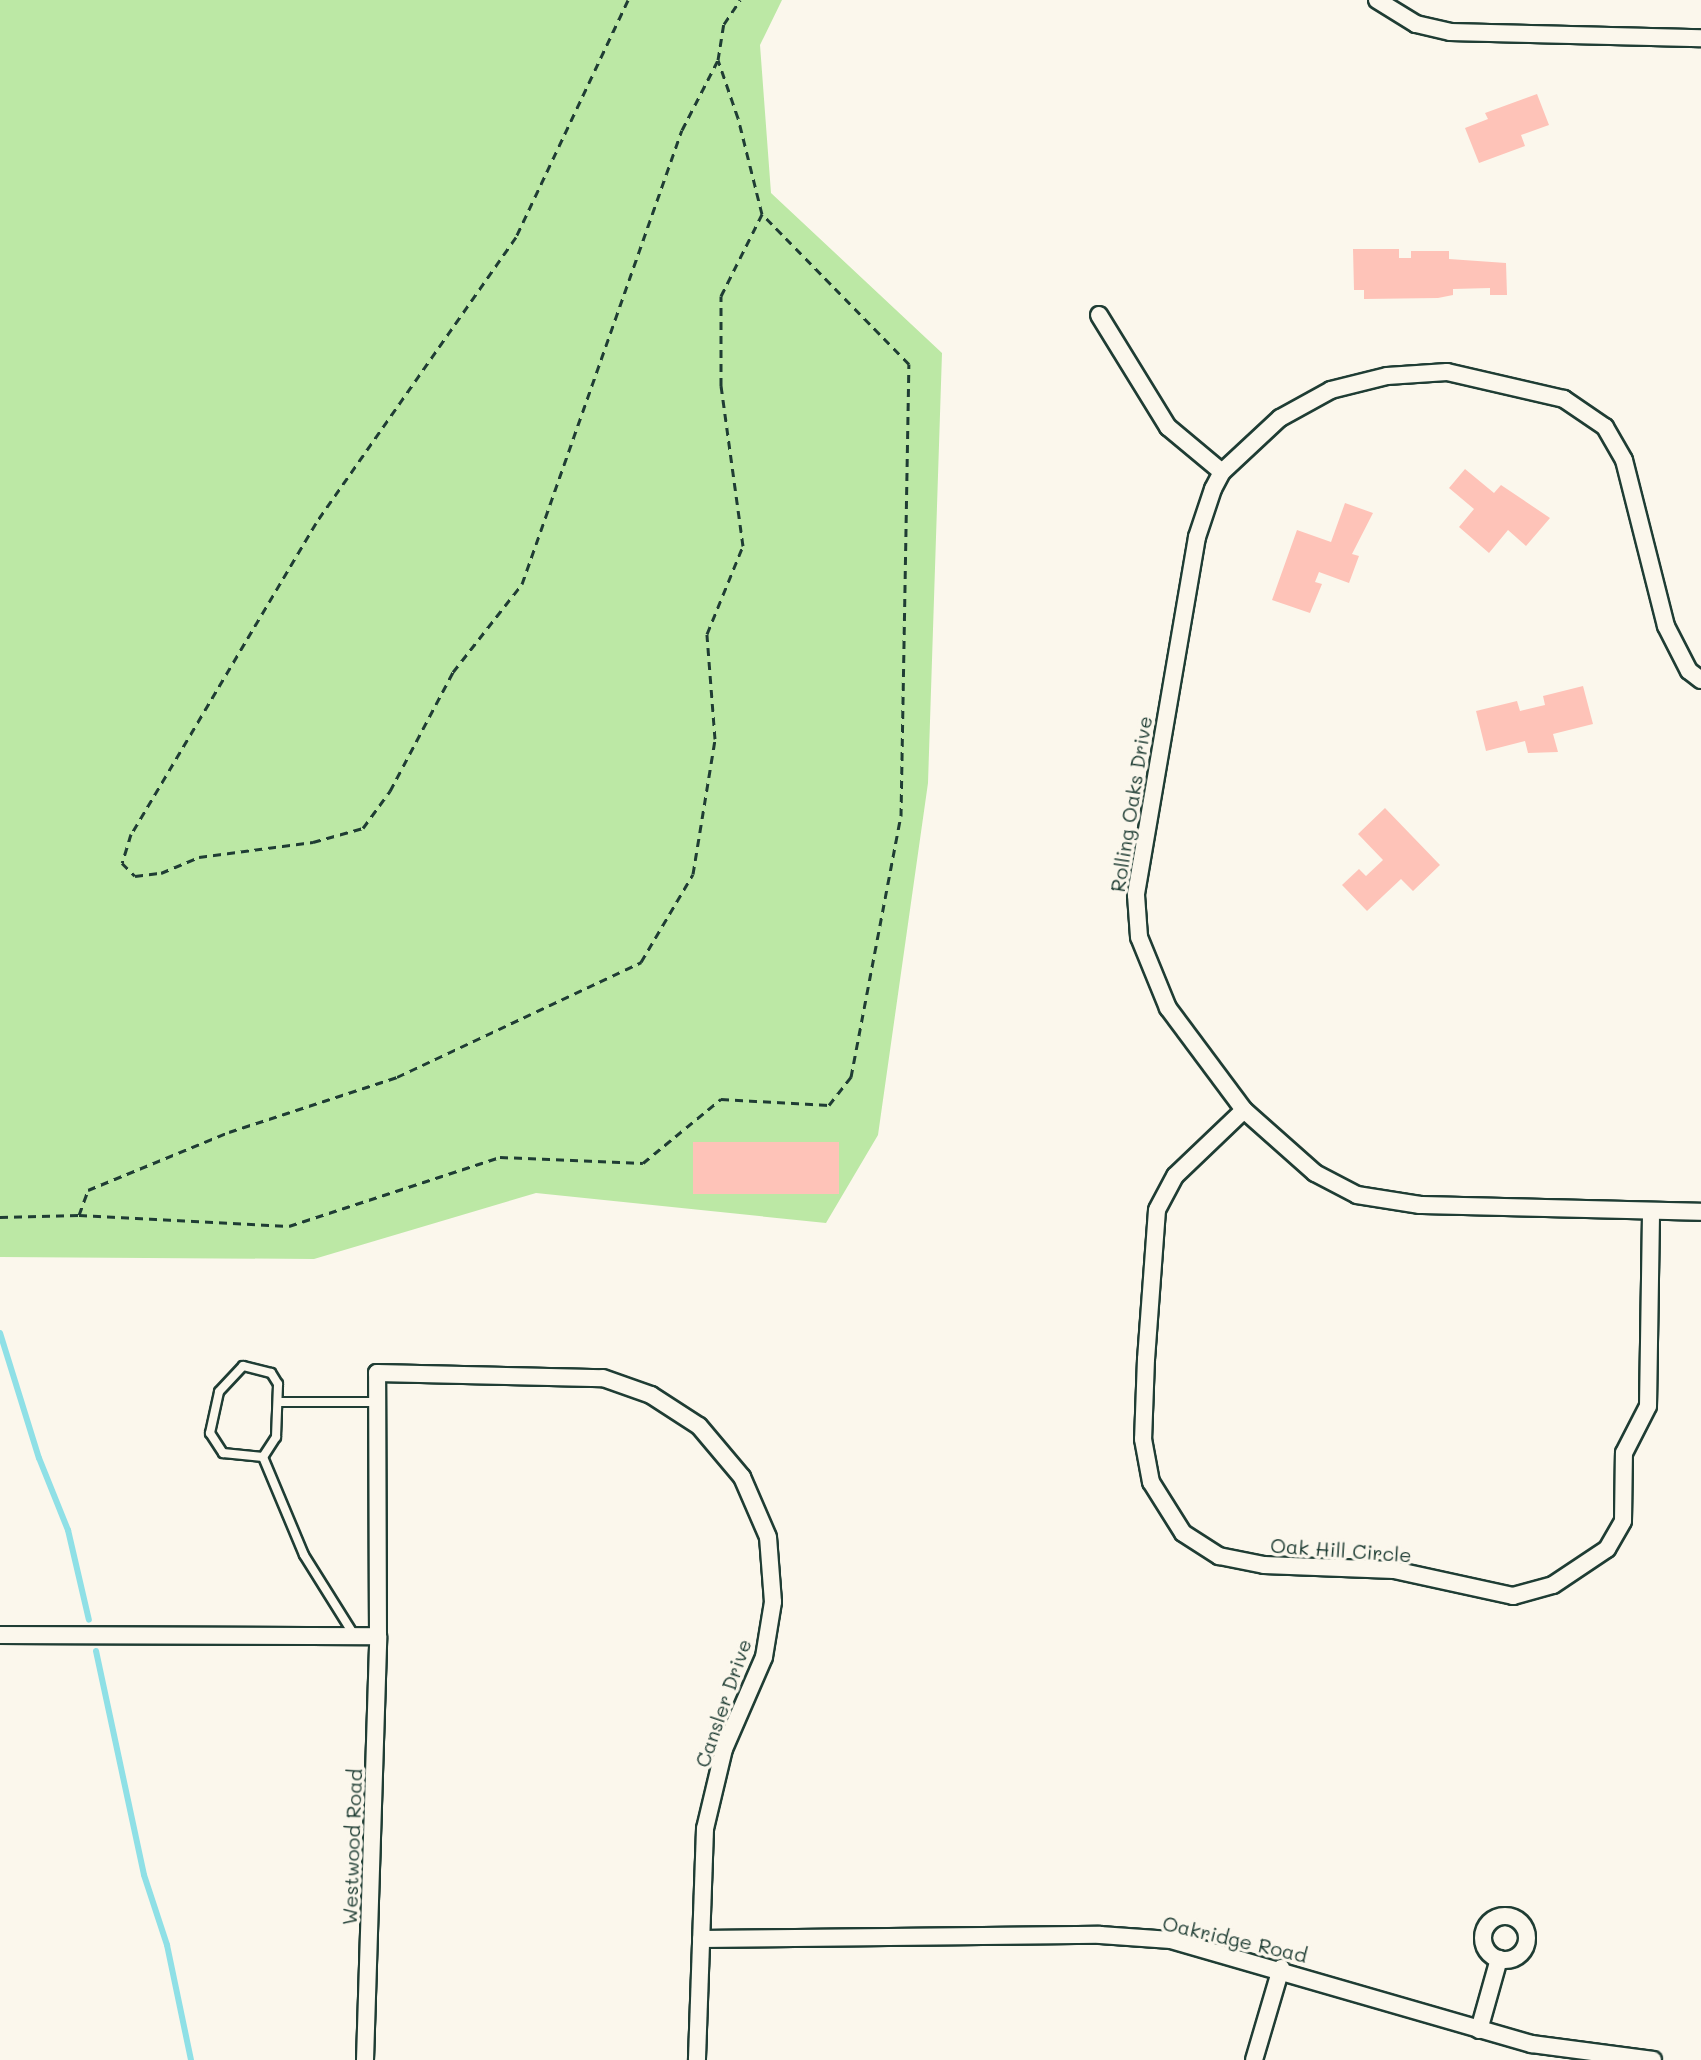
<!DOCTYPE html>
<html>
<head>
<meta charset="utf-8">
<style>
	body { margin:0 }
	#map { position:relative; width:1701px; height:2060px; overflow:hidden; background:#fbf7ec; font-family:Mali,sans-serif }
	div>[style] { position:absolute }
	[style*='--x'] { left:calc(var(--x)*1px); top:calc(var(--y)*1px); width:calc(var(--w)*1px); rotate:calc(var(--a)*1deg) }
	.green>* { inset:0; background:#bce8a5 }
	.stream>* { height:6px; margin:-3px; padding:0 3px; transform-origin:3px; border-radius:3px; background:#8fe0e6 }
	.building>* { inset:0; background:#fec3b8; transform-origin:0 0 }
	.path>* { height:3px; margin-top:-1.5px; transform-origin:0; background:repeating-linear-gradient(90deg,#1f3d34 0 8px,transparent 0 14px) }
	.roads { filter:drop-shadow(2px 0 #1f3d34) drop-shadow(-2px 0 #1f3d34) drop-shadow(0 2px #1f3d34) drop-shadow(0 -2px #1f3d34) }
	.lane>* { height:8px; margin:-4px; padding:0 4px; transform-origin:4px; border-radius:4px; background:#fbf7ec }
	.street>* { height:16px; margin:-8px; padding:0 8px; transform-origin:8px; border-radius:8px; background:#fbf7ec }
	.street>.ring { margin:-8px; padding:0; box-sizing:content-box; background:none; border:16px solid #fbf7ec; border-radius:50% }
	span { translate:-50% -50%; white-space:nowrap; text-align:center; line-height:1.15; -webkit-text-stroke:7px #fbf7ec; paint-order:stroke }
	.street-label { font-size:20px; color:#1f3d34 }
</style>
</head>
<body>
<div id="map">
	<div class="green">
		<div style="clip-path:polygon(0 0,782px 0,760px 45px,771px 193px,942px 353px,928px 783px,878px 1135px,826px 1223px,536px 1193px,314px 1259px,0 1257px)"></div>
	</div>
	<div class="stream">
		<div style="--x:0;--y:1333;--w:131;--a:72.7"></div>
		<div style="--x:39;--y:1458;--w:78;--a:68.1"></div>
		<div style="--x:68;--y:1530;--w:92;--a:76.9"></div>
		<div style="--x:96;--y:1651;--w:229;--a:77.9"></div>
		<div style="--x:144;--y:1875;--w:74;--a:71.8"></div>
		<div style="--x:167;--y:1945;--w:117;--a:78.2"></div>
	</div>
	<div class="building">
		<div style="clip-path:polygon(1537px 94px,1549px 125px,1521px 135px,1525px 146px,1479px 163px,1465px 128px,1488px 119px,1485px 113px)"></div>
		<div style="clip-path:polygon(1353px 249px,1399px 249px,1399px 258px,1411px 258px,1411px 251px,1449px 251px,1449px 259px,1506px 263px,1507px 295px,1490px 295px,1490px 288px,1453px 289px,1453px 295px,1438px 298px,1364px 299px,1364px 290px,1354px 290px)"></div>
		<div style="clip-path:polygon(1465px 469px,1494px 493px,1501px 485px,1550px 518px,1526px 546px,1508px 530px,1489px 553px,1459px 527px,1474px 509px,1449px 488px)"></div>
		<div style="clip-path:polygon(1345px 503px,1373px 513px,1352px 554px,1359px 556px,1349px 583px,1319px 572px,1315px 582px,1322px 584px,1310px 613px,1272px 600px,1297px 530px,1331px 542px)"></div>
		<div style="clip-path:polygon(1583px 686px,1593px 724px,1553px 734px,1558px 752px,1528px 753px,1525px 741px,1486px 751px,1476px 711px,1517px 701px,1520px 711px,1545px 705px,1543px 696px)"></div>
		<div style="clip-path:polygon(1385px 808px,1440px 865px,1413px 891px,1401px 879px,1367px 911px,1342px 885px,1359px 869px,1366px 876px,1383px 860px,1358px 834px)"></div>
		<div style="left:693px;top:1142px;width:146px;height:52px"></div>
	</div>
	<div class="path">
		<div style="--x:628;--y:0;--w:262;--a:115.3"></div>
		<div style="--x:516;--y:237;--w:349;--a:125"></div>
		<div style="--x:316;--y:523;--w:362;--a:120.7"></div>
		<div style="--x:131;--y:834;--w:30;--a:107"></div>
		<div style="--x:122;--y:863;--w:18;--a:45"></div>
		<div style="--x:135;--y:876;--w:26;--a:-7"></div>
		<div style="--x:161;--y:873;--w:41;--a:-22.8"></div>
		<div style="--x:199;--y:857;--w:115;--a:-7.5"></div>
		<div style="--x:313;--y:842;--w:52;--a:-15.6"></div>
		<div style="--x:363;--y:828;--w:46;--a:-53.9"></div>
		<div style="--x:390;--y:791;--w:135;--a:-62.1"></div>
		<div style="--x:453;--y:672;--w:112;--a:-51.9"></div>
		<div style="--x:522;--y:584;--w:481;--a:-70.6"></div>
		<div style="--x:682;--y:130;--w:79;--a:-62.8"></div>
		<div style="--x:79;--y:1215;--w:27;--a:-70"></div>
		<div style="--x:88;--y:1190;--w:152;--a:-22.4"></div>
		<div style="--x:229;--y:1132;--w:177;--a:-18.1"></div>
		<div style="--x:397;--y:1077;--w:270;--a:-25.2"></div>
		<div style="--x:641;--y:962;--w:102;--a:-59.4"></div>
		<div style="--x:693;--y:874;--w:137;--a:-80.7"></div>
		<div style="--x:715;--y:739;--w:105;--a:-94.4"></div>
		<div style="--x:707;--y:634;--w:95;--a:-67.8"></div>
		<div style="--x:743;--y:546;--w:162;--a:-97.8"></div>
		<div style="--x:721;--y:386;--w:90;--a:-90"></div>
		<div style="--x:721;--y:296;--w:92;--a:-63.4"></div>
		<div style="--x:0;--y:1217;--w:79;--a:-1.5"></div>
		<div style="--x:79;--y:1215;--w:210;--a:3"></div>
		<div style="--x:289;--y:1226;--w:222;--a:-18.1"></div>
		<div style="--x:500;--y:1157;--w:143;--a:2.4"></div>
		<div style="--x:643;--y:1163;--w:101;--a:-39.4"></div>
		<div style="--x:721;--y:1099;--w:108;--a:3.2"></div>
		<div style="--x:829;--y:1105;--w:36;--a:-52"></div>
		<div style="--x:851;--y:1077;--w:266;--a:-79.2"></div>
		<div style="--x:901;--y:816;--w:452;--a:-89"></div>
		<div style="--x:909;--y:364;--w:210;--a:-134.4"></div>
		<div style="--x:762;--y:214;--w:99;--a:-104"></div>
		<div style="--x:738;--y:118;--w:61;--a:-109"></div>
		<div style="--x:718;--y:60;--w:36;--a:-81"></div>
		<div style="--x:724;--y:24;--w:29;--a:-56"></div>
	</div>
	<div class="roads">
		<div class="lane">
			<div style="--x:280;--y:1402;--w:97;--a:0"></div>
			<div style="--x:263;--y:1457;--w:24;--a:-57"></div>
			<div style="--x:276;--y:1437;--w:53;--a:-87.8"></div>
			<div style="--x:278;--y:1384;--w:13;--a:-122"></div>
			<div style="--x:271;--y:1373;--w:29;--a:-166"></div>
			<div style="--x:243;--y:1366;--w:35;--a:133"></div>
			<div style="--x:219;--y:1392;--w:42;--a:102.4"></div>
			<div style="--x:210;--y:1433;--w:24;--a:57"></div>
			<div style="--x:223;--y:1453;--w:40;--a:5.7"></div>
			<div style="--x:263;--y:1457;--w:106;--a:67.3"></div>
			<div style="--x:304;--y:1555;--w:94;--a:58"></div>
		</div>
		<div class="street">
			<div style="--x:1377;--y:0;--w:46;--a:31.6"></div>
			<div style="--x:1416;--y:24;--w:35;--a:13"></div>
			<div style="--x:1450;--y:32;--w:251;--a:1.4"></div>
			<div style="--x:1099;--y:315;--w:132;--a:58.4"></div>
			<div style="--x:1168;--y:427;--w:70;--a:39.8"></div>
			<div style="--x:1701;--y:680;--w:15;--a:-143"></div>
			<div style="--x:1689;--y:671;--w:51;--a:-117.1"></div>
			<div style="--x:1666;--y:626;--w:171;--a:-104.2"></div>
			<div style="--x:1624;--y:460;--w:38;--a:-120"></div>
			<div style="--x:1605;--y:427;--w:50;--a:-145.7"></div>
			<div style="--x:1564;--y:399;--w:120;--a:-167"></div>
			<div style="--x:1447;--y:372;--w:60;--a:176.2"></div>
			<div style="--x:1387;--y:376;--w:58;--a:166"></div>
			<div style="--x:1331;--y:390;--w:58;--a:151.2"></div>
			<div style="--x:1280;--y:418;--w:79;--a:137"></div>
			<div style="--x:1222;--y:472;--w:19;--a:118"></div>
			<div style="--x:1213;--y:489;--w:51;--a:108.4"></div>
			<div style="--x:1197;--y:537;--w:363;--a:99.7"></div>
			<div style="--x:1136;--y:895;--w:42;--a:85.9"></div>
			<div style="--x:1139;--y:937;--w:77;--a:67.8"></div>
			<div style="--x:1168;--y:1008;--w:127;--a:53.3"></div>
			<div style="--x:1244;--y:1110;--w:95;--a:41.6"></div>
			<div style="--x:1315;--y:1173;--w:47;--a:27.6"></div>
			<div style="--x:1357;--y:1195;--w:64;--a:9"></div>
			<div style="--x:1420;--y:1205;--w:281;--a:1.4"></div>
			<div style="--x:1244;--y:1110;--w:95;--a:136.3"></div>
			<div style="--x:1175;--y:1176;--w:38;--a:118"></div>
			<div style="--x:1157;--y:1210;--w:149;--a:94.2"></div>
			<div style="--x:1146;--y:1359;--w:80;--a:92.1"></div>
			<div style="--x:1143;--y:1439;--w:44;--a:79.5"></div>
			<div style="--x:1151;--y:1482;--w:60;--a:57.9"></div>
			<div style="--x:1183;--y:1533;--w:43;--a:32.6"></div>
			<div style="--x:1219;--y:1556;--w:46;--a:11.3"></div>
			<div style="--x:1264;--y:1565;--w:130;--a:2.2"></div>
			<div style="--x:1394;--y:1570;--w:122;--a:12.3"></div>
			<div style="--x:1513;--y:1596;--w:41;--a:-15.4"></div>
			<div style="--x:1553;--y:1585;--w:65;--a:-33.7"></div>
			<div style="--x:1607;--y:1549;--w:32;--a:-60"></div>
			<div style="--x:1623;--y:1521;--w:68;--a:-89.2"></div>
			<div style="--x:1624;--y:1453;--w:53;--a:-62.9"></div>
			<div style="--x:1648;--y:1406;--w:195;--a:-89.1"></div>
			<div style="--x:0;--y:1635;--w:378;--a:0.2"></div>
			<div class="ring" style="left:1483px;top:1916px;width:28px;height:28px"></div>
			<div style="--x:701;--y:1939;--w:399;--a:-0.6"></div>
			<div style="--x:1100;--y:1935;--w:71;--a:4"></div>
			<div style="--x:1171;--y:1940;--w:376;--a:16.1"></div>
			<div style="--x:1532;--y:2044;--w:122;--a:7.5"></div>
			<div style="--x:1479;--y:2030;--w:74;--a:-74.3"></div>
			<div style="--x:365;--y:2060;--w:424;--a:-88.2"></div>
			<div style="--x:378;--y:1636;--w:263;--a:-90.2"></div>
			<div style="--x:377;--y:1373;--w:226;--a:1.3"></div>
			<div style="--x:603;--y:1378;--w:51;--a:19.5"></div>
			<div style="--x:651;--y:1395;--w:57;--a:32.9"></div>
			<div style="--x:699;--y:1426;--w:67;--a:49.9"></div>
			<div style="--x:742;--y:1477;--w:65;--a:66.6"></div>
			<div style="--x:768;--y:1537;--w:65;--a:85.6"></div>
			<div style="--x:773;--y:1602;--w:56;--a:99.3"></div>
			<div style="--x:764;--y:1657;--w:100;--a:113.5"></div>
			<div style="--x:724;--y:1749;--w:82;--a:103.4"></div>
			<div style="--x:705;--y:1829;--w:231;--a:92"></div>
			<div style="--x:1254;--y:2060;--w:96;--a:-73.6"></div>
		</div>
	</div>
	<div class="street-label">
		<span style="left:1131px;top:804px;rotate:-81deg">Rolling Oaks Drive</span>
		<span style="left:1341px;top:1550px;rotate:4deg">Oak Hill Circle</span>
		<span style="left:723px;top:1703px;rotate:-71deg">Cansler Drive</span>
		<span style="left:352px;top:1847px;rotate:-88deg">Westwood Road</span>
		<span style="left:1235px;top:1939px;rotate:13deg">Oakridge Road</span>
	</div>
</div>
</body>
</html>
